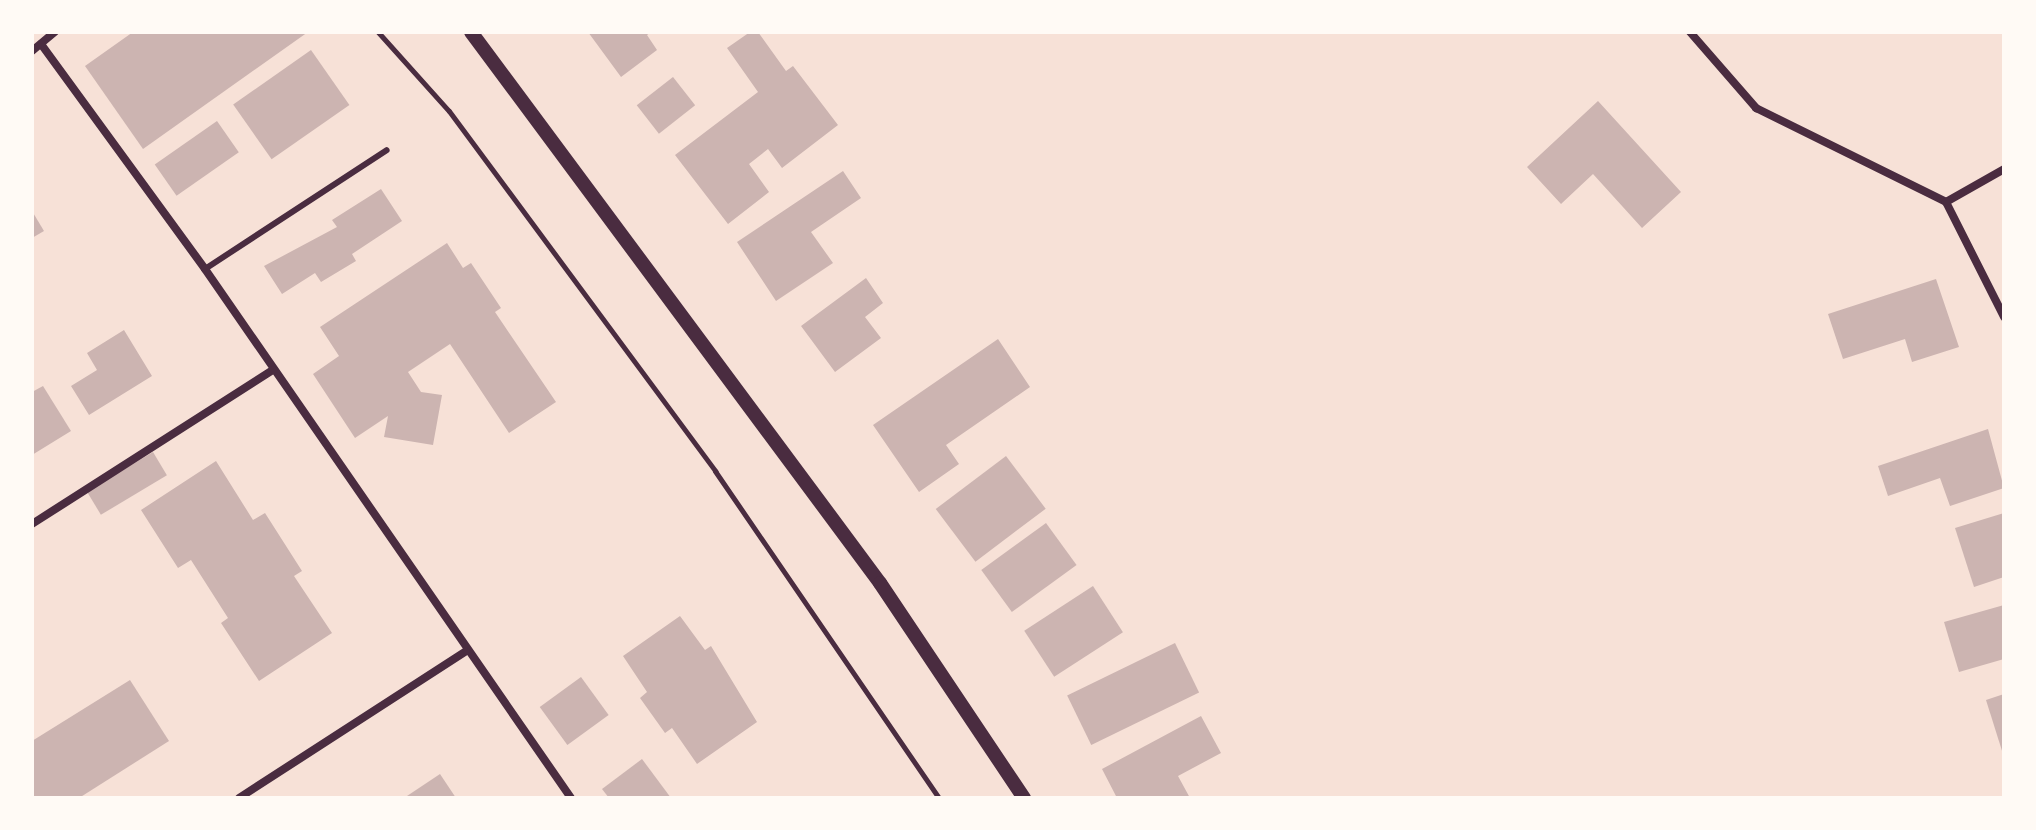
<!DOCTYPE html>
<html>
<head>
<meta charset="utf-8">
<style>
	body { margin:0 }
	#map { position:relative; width:2036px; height:830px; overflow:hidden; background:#f7e1d7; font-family:Helvetica,sans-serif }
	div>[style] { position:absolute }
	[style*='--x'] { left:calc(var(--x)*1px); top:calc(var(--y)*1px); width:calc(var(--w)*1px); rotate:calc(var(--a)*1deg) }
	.building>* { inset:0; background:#ccb4b1; transform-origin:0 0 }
	.path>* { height:5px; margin:-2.5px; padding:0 2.5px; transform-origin:2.5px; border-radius:2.5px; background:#4a2c40 }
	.service>* { height:6px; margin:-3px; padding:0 3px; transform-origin:3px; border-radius:3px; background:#4a2c40 }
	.minor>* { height:8px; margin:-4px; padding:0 4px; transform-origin:4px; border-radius:4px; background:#4a2c40 }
	.tertiary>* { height:14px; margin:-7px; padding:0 7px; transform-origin:7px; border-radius:7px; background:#4a2c40 }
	span { translate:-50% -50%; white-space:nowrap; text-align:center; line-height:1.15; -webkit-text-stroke:7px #fffaf5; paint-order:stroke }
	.frame { position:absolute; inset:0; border:34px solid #fffaf5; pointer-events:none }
</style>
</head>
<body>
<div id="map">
	<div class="building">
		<div style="clip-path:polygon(133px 32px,308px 32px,143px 149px,85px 66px)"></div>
		<div style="clip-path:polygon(588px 32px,651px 32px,647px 35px,657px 50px,621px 77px)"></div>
		<div style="clip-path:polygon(750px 32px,758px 32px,786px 71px,793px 66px,838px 125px,782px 168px,768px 149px,749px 164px,769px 192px,728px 224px,675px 155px,758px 92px,727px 48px)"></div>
		<div style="left:311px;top:50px;width:67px;height:95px;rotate:55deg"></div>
		<div style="left:673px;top:77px;width:36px;height:46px;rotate:52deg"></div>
		<div style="clip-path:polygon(1598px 101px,1681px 192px,1642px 228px,1593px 174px,1561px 204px,1527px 167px)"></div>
		<div style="left:217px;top:121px;width:38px;height:76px;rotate:55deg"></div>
		<div style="clip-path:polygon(843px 171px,861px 198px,811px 232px,833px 263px,776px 301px,737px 242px)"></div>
		<div style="clip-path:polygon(381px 189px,402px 221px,352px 254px,356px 261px,321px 282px,315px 273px,282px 294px,264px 266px,337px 227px,332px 220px)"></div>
		<div style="clip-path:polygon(32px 211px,44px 231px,32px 238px)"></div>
		<div style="clip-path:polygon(447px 243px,463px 268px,471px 263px,501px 308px,495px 312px,556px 402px,509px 433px,450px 344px,408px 372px,421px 392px,442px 395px,433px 445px,384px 437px,388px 416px,355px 438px,313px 374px,339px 356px,320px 327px)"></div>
		<div style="clip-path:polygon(866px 278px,883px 303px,865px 317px,881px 338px,835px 372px,801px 326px)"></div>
		<div style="clip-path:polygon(1936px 279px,1959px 347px,1912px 362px,1905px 339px,1843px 359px,1828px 314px)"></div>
		<div style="clip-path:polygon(124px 330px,152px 376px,89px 415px,71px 386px,97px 370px,87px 353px)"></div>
		<div style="clip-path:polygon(998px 339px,1030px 387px,946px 445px,959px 464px,919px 492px,873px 425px)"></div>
		<div style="clip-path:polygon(43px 386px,71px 431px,32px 455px,32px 392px)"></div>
		<div style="clip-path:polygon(1988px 429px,2004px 488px,1950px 506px,1940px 478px,1888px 496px,1878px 466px)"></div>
		<div style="left:153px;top:452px;width:27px;height:77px;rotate:59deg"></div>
		<div style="left:1006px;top:456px;width:66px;height:88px;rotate:53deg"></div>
		<div style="clip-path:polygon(216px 461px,253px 520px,265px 513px,302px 571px,294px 576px,332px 633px,259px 681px,221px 623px,228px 618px,191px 560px,178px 568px,141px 510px)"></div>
		<div style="clip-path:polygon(2004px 513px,2004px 577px,1974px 587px,1955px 528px)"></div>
		<div style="left:1046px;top:523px;width:52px;height:80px;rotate:54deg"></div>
		<div style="left:1093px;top:586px;width:55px;height:82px;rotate:57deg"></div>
		<div style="clip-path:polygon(2004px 605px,2004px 659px,1959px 672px,1944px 622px)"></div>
		<div style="clip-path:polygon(680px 616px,705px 650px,711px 646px,757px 722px,697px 764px,672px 728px,665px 733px,640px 698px,647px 692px,623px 656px)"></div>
		<div style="left:1175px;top:643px;width:55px;height:120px;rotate:64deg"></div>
		<div style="left:581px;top:677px;width:47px;height:51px;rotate:54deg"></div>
		<div style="clip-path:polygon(130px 680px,169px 741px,79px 798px,32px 798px,32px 741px)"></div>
		<div style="clip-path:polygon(2004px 694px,2004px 754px,2003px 754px,1986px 700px)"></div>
		<div style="clip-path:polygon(1201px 716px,1221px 753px,1178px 776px,1190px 798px,1117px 798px,1102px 769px)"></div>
		<div style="clip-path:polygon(642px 759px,671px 798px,609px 798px,602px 789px)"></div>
		<div style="clip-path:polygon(440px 774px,456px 798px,404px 798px)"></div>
	</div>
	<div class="path">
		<div style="--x:378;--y:32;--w:106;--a:48.1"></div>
		<div style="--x:449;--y:111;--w:448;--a:53.5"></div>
		<div style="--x:715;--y:471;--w:396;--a:55.6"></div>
	</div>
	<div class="service">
		<div style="--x:205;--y:269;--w:217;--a:-33.2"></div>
	</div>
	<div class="minor">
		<div style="--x:1690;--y:32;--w:101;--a:49"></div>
		<div style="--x:1756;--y:108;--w:212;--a:26.3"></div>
		<div style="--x:1946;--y:202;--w:129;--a:63.2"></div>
		<div style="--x:41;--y:44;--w:278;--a:53.9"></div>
		<div style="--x:205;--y:269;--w:643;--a:55.32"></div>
		<div style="--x:32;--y:51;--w:30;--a:-40"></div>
		<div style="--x:1946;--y:202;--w:67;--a:-29.6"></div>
		<div style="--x:32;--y:524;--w:286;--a:-32.6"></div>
		<div style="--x:239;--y:798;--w:270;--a:-32.9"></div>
	</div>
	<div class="tertiary">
		<div style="--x:471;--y:32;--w:686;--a:53.41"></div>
		<div style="--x:880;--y:583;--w:259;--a:56.2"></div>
	</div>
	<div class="frame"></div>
</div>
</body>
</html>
